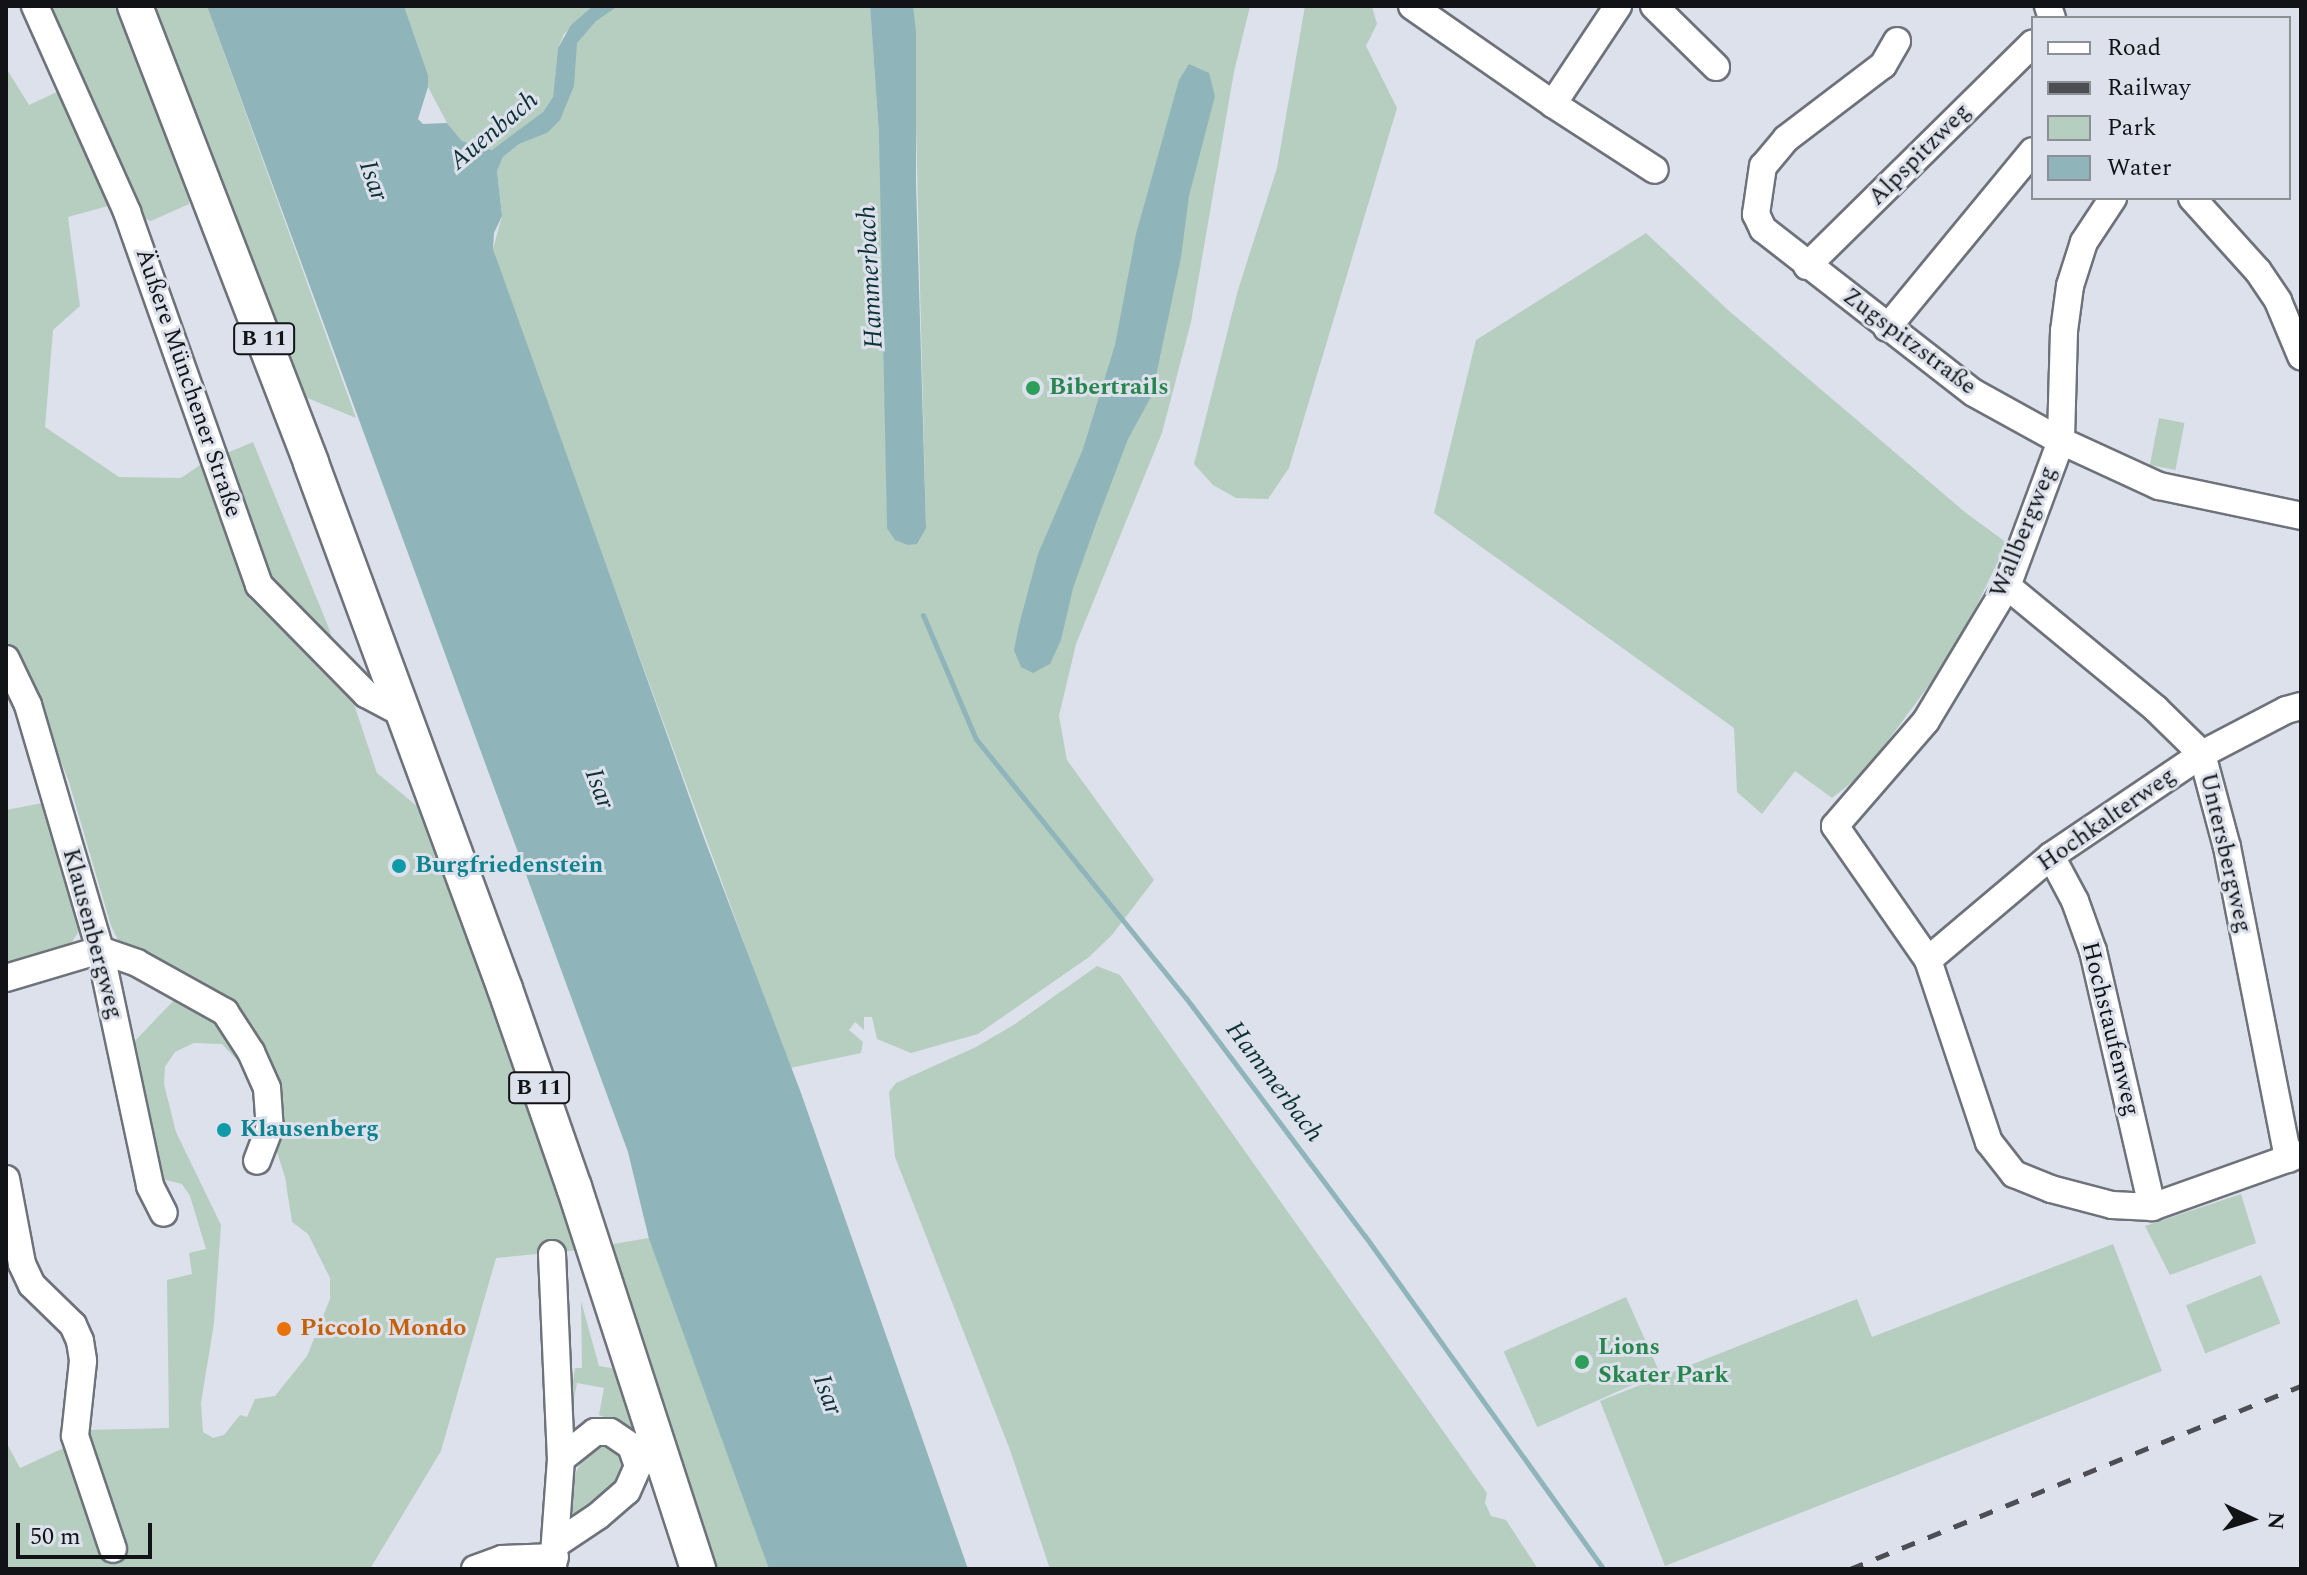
<!DOCTYPE html>
<html>
<head>
<meta charset="utf-8">
<style>
	body { margin:0 }
	#map { position:relative; width:2307px; height:1575px; overflow:hidden; background:#dde1eb; font-family:Spectral,serif }
	div>[style] { position:absolute }
	[style*='--x'] { left:calc(var(--x)*1px); top:calc(var(--y)*1px); width:calc(var(--w)*1px); rotate:calc(var(--a)*1deg) }
	.green>* { inset:0; background:#b5cebf; transform-origin:0 0 }
	.water>* { inset:0; background:#8fb4ba }
	.stream>* { height:5px; margin:-2.5px; padding:0 2.5px; transform-origin:2.5px; border-radius:2.5px; background:#8fb4ba }
	.roads { filter:drop-shadow(2px 0 #6e727a) drop-shadow(-2px 0 #6e727a) drop-shadow(0 2px #6e727a) drop-shadow(0 -2px #6e727a) }
	.minor>* { height:26px; margin:-13px; padding:0 13px; transform-origin:13px; border-radius:13px; background:#fff }
	.major>* { height:34px; margin:-17px; padding:0 17px; transform-origin:17px; border-radius:17px; background:#fff }
	.rail>* { height:5px; margin-top:-2.5px; transform-origin:0; background:repeating-linear-gradient(90deg,#4c4e53 0 14px,transparent 0 28px) }
	.dots>* { width:22px; height:22px; translate:-50% -50%; box-sizing:border-box; border:4px solid #dde1eb; border-radius:50% }
	span { translate:-50% -50%; white-space:nowrap; text-align:center; line-height:1.15; -webkit-text-stroke:6px #dde1eb; paint-order:stroke }
	.shield-label span { padding:2px 6px; background:#dde1eb; border:2px solid; border-radius:6px; -webkit-text-stroke-width:0 }
	.shield-label { font-size:22px; color:#111316; font-weight:700 }
	.street-label { font-size:24px; color:#111316 }
	.leisure-label { font-size:24px; color:#27864d; font-weight:700 }
	.left { translate:0 -50%; text-align:left }
	.culture-label { font-size:24px; color:#0d838f; font-weight:700 }
	.food-label { font-size:24px; color:#c56008; font-weight:700 }
	.water-label { font-size:26px; color:#0c3238; font-style:italic }
	.frame { position:absolute; inset:0; border:8px solid #111316; pointer-events:none }
	.legend { position:absolute; left:2031px; top:16px; width:260px; height:184px; box-sizing:border-box; background:#dde1eb; border:2px solid #8b8f96; margin:0; padding:10px 14px; list-style:none; font-size:24px; color:#111316 }
	.legend li { display:flex; align-items:center; gap:16px; height:40px }
	.legend b { width:40px; border:2px solid #8b8f96 }
	.north { position:absolute; left:2211px; top:1479px; width:80px; height:80px; -webkit-text-stroke:6px #dde1eb; paint-order:stroke; rotate:94deg; font-size:22px; font-weight:700; line-height:32px; text-align:center; color:#111316 }
	.north::after { content:''; display:block; margin:auto; width:28px; height:36px; background:#111316; clip-path:polygon(50% 0,100% 100%,50% 72%,0 100%) }
	.scale { position:absolute; left:16px; top:1523px; width:136px; height:36px; box-sizing:border-box; border:4px solid #111316; border-top:0; padding-left:10px; font-size:24px; line-height:28px; white-space:nowrap; color:#111316; -webkit-text-stroke:6px #dde1eb; paint-order:stroke }
</style>
</head>
<body>
<div id="map">
	<div class="green">
		<div style="clip-path:polygon(evenodd,29px 6px,120px 6px,188px 177px,189px 204px,151px 221px,108px 206px,68px 217px,80px 306px,53px 330px,45px 427px,119px 477px,181px 478px,203px 463px,253px 442px,328px 626px,377px 773px,423px 811px,580px 1250px,496px 1258px,441px 1451px,370px 1569px,6px 1569px,6px 1442px,20px 1468px,68px 1446px,107px 1564px,120px 1561px,85px 1430px,169px 1428px,167px 1280px,192px 1274px,189px 1253px,206px 1249px,190px 1196px,182px 1184px,162px 1179px,131px 1045px,178px 996px,118px 940px,111px 926px,69px 782px,38px 702px,6px 644px,6px 68px,29px 105px,63px 89px,29px 6px,194px 1043px,222px 1044px,240px 1063px,267px 1121px,285px 1177px,292px 1222px,308px 1234px,330px 1278px,330px 1299px,307px 1356px,275px 1396px,255px 1399px,247px 1417px,240px 1415px,224px 1435px,213px 1438px,203px 1432px,201px 1403px,214px 1323px,221px 1225px,176px 1132px,164px 1084px,165px 1067px,175px 1052px,194px 1043px)"></div>
		<div style="clip-path:polygon(151px 6px,207px 6px,356px 418px,300px 395px)"></div>
		<div style="clip-path:polygon(404px 6px,593px 6px,564px 34px,558px 48px,553px 97px,543px 112px,493px 150px,462px 141px,447px 123px,428px 87px,428px 75px)"></div>
		<div style="clip-path:polygon(618px 6px,870px 6px,879px 134px,926px 528px,913px 6px,1250px 6px,1234px 72px,1191px 322px,1162px 433px,1076px 644px,1059px 716px,1067px 760px,1154px 880px,1112px 935px,1089px 957px,978px 1034px,911px 1053px,877px 1039px,872px 1017px,864px 1017px,864px 1030px,855px 1022px,849px 1030px,863px 1042px,861px 1053px,790px 1068px,506px 292px,493px 249px,502px 216px,497px 171px,503px 157px,519px 144px,547px 133px,575px 62px,576px 43px,596px 20px)"></div>
		<div style="clip-path:polygon(1305px 6px,1372px 6px,1377px 24px,1366px 46px,1397px 108px,1289px 468px,1268px 499px,1236px 498px,1213px 485px,1194px 464px,1238px 290px,1277px 168px)"></div>
		<div style="clip-path:polygon(1646px 233px,1728px 310px,1966px 513px,2007px 543px,1955px 650px,1864px 773px,1832px 798px,1795px 771px,1762px 814px,1737px 792px,1734px 728px,1434px 513px,1476px 340px)"></div>
		<div style="left:2159px;top:418px;width:26px;height:48px;rotate:11deg"></div>
		<div style="clip-path:polygon(48px 802px,80px 929px,72px 942px,59px 948px,6px 963px,6px 810px)"></div>
		<div style="clip-path:polygon(1097px 966px,1120px 975px,1487px 1493px,1485px 1503px,1491px 1516px,1506px 1520px,1538px 1569px,1050px 1569px,1010px 1450px,895px 1157px,889px 1092px,896px 1083px,976px 1047px,1015px 1024px)"></div>
		<div style="clip-path:polygon(2241px 1194px,2256px 1243px,2170px 1275px,2145px 1226px)"></div>
		<div style="clip-path:polygon(649px 1238px,753px 1522px,769px 1569px,718px 1569px,607px 1245px)"></div>
		<div style="clip-path:polygon(2113px 1244px,2162px 1371px,1665px 1566px,1600px 1401px,1857px 1299px,1872px 1337px)"></div>
		<div style="left:2261px;top:1275px;width:52px;height:81px;rotate:68deg"></div>
		<div style="left:1626px;top:1297px;width:83px;height:134px;rotate:66deg"></div>
		<div style="clip-path:polygon(581px 1301px,599px 1366px,617px 1369px,641px 1425px,635px 1430px,599px 1415px,604px 1388px,577px 1383px,573px 1403px,570px 1402px,575px 1368px,582px 1368px)"></div>
		<div style="clip-path:polygon(601px 1441px,619px 1447px,627px 1473px,576px 1515px,569px 1514px,572px 1480px,584px 1457px)"></div>
	</div>
	<div class="water">
		<div style="clip-path:polygon(207px 6px,404px 6px,428px 75px,428px 87px,418px 119px,423px 124px,447px 123px,462px 141px,492px 150px,543px 112px,553px 97px,558px 48px,571px 25px,593px 6px,618px 6px,596px 21px,577px 43px,574px 86px,560px 120px,547px 133px,519px 144px,503px 157px,497px 171px,502px 216px,494px 233px,493px 249px,704px 838px,801px 1093px,968px 1569px,769px 1569px,649px 1239px,628px 1152px)"></div>
		<div style="clip-path:polygon(870px 6px,913px 6px,916px 32px,916px 183px,926px 528px,917px 544px,908px 545px,895px 540px,887px 528px,879px 134px)"></div>
		<div style="clip-path:polygon(1189px 64px,1209px 73px,1215px 96px,1189px 196px,1181px 257px,1152px 395px,1128px 439px,1098px 518px,1073px 588px,1061px 640px,1050px 664px,1033px 673px,1021px 667px,1014px 650px,1019px 625px,1038px 554px,1083px 449px,1115px 345px,1136px 234px,1179px 80px)"></div>
	</div>
	<div class="stream">
		<div style="--x:923;--y:615;--w:135;--a:66.9"></div>
		<div style="--x:976;--y:739;--w:333;--a:51"></div>
		<div style="--x:1186;--y:998;--w:298;--a:53.1"></div>
		<div style="--x:1365;--y:1236;--w:409;--a:54.4"></div>
	</div>
	<div class="roads">
		<div class="minor">
			<div style="--x:35;--y:6;--w:226;--a:65.9"></div>
			<div style="--x:127;--y:212;--w:396;--a:70.5"></div>
			<div style="--x:259;--y:585;--w:153;--a:45.5"></div>
			<div style="--x:366;--y:694;--w:40;--a:28"></div>
			<div style="--x:1412;--y:6;--w:172;--a:34.8"></div>
			<div style="--x:1618;--y:6;--w:118;--a:123.6"></div>
			<div style="--x:1553;--y:104;--w:121;--a:32.9"></div>
			<div style="--x:1654;--y:6;--w:87;--a:44.5"></div>
			<div style="--x:2048;--y:6;--w:13;--a:72"></div>
			<div style="--x:1897;--y:41;--w:28;--a:120"></div>
			<div style="--x:1883;--y:65;--w:122;--a:142.7"></div>
			<div style="--x:1786;--y:139;--w:35;--a:130"></div>
			<div style="--x:1763;--y:166;--w:49;--a:98.3"></div>
			<div style="--x:1756;--y:214;--w:17;--a:65"></div>
			<div style="--x:1763;--y:229;--w:267;--a:37.9"></div>
			<div style="--x:1974;--y:393;--w:99;--a:28.9"></div>
			<div style="--x:2061;--y:441;--w:108;--a:24.7"></div>
			<div style="--x:2159;--y:486;--w:145;--a:11.9"></div>
			<div style="--x:2113;--y:198;--w:53;--a:123.4"></div>
			<div style="--x:2084;--y:242;--w:46;--a:107.7"></div>
			<div style="--x:2070;--y:286;--w:45;--a:97.6"></div>
			<div style="--x:2064;--y:331;--w:110;--a:91.6"></div>
			<div style="--x:2061;--y:441;--w:155;--a:110.4"></div>
			<div style="--x:2007;--y:586;--w:157;--a:121"></div>
			<div style="--x:1926;--y:721;--w:139;--a:130.9"></div>
			<div style="--x:1835;--y:826;--w:163;--a:55.2"></div>
			<div style="--x:1928;--y:960;--w:192;--a:71.5"></div>
			<div style="--x:1989;--y:1142;--w:41;--a:52"></div>
			<div style="--x:2014;--y:1174;--w:40;--a:22"></div>
			<div style="--x:2051;--y:1189;--w:63;--a:14.7"></div>
			<div style="--x:2112;--y:1205;--w:40;--a:2.9"></div>
			<div style="--x:2152;--y:1207;--w:158;--a:-19.6"></div>
			<div style="--x:2192;--y:198;--w:98;--a:47.9"></div>
			<div style="--x:2258;--y:271;--w:36;--a:56"></div>
			<div style="--x:2278;--y:301;--w:60;--a:67.3"></div>
			<div style="--x:1807;--y:266;--w:317;--a:-44.6"></div>
			<div style="--x:1887;--y:328;--w:229;--a:-50.5"></div>
			<div style="--x:2007;--y:586;--w:193;--a:39.5"></div>
			<div style="--x:2156;--y:709;--w:64;--a:44.4"></div>
			<div style="--x:2202;--y:754;--w:96;--a:75"></div>
			<div style="--x:2227;--y:847;--w:318;--a:78.9"></div>
			<div style="--x:6;--y:659;--w:51;--a:64.4"></div>
			<div style="--x:28;--y:705;--w:255;--a:73.6"></div>
			<div style="--x:100;--y:950;--w:241;--a:78"></div>
			<div style="--x:150;--y:1186;--w:30;--a:63"></div>
			<div style="--x:2051;--y:856;--w:51;--a:61.9"></div>
			<div style="--x:2075;--y:901;--w:53;--a:70.2"></div>
			<div style="--x:2093;--y:951;--w:263;--a:77"></div>
			<div style="--x:1928;--y:960;--w:161;--a:-40.2"></div>
			<div style="--x:2051;--y:856;--w:182;--a:-34"></div>
			<div style="--x:2202;--y:754;--w:95;--a:-27.6"></div>
			<div style="--x:2286;--y:710;--w:16;--a:-15"></div>
			<div style="--x:6;--y:978;--w:98;--a:-16.6"></div>
			<div style="--x:100;--y:950;--w:39;--a:19"></div>
			<div style="--x:137;--y:963;--w:101;--a:29.1"></div>
			<div style="--x:225;--y:1012;--w:48;--a:57"></div>
			<div style="--x:251;--y:1052;--w:39;--a:66"></div>
			<div style="--x:267;--y:1088;--w:39;--a:86"></div>
			<div style="--x:270;--y:1127;--w:36;--a:111"></div>
			<div style="--x:6;--y:1179;--w:86;--a:79.3"></div>
			<div style="--x:22;--y:1264;--w:23;--a:65"></div>
			<div style="--x:32;--y:1285;--w:57;--a:44.3"></div>
			<div style="--x:73;--y:1325;--w:17;--a:66"></div>
			<div style="--x:80;--y:1341;--w:20;--a:81"></div>
			<div style="--x:83;--y:1361;--w:75;--a:96.1"></div>
			<div style="--x:75;--y:1436;--w:119;--a:71.4"></div>
			<div style="--x:552;--y:1254;--w:205;--a:87.5"></div>
			<div style="--x:561;--y:1459;--w:110;--a:94.2"></div>
			<div style="--x:556;--y:1544;--w:50;--a:-33.7"></div>
			<div style="--x:598;--y:1516;--w:38;--a:-41"></div>
			<div style="--x:627;--y:1491;--w:27;--a:-66"></div>
			<div style="--x:638;--y:1466;--w:21;--a:-109"></div>
			<div style="--x:631;--y:1446;--w:25;--a:-146"></div>
			<div style="--x:610;--y:1432;--w:15;--a:180"></div>
			<div style="--x:595;--y:1432;--w:43;--a:141.5"></div>
			<div style="--x:475;--y:1569;--w:29;--a:-20"></div>
			<div style="--x:502;--y:1559;--w:53;--a:-2.2"></div>
		</div>
		<div class="major">
			<div style="--x:135;--y:6;--w:490;--a:68.9"></div>
			<div style="--x:311;--y:463;--w:561;--a:69.75"></div>
			<div style="--x:505;--y:989;--w:210;--a:70.8"></div>
			<div style="--x:574;--y:1187;--w:402;--a:72"></div>
		</div>
	</div>
	<div class="rail">
		<div style="--x:1850;--y:1569;--w:487;--a:-22.1"></div>
	</div>
	<div class="dots">
		<div style="left:1033px;top:388px;background:#2e9e5b"></div>
		<div style="left:399px;top:866px;background:#0f9aa8"></div>
		<div style="left:224px;top:1130px;background:#0f9aa8"></div>
		<div style="left:284px;top:1329px;background:#e8710a"></div>
		<div style="left:1582px;top:1362px;background:#2e9e5b"></div>
	</div>
	<div class="shield-label">
		<span style="left:264px;top:339px">B 11</span>
		<span style="left:539px;top:1088px">B 11</span>
	</div>
	<div class="street-label">
		<span style="left:1920px;top:155px;rotate:-45deg">Alpspitzweg</span>
		<span style="left:1909px;top:342px;rotate:37deg">Zugspitzstraße</span>
		<span style="left:188px;top:383px;rotate:71deg">Äußere Münchener Straße</span>
		<span style="left:2024px;top:532px;rotate:-68deg">Wallbergweg</span>
		<span style="left:2107px;top:820px;rotate:-35deg">Hochkalterweg</span>
		<span style="left:2225px;top:853px;rotate:77deg">Untersbergweg</span>
		<span style="left:92px;top:934px;rotate:75deg">Klausenbergweg</span>
		<span style="left:2110px;top:1029px;rotate:76deg">Hochstaufenweg</span>
	</div>
	<div class="leisure-label">
		<span class="left" style="left:1049px;top:388px">Bibertrails</span>
		<span class="left" style="left:1598px;top:1362px">Lions<br>Skater Park</span>
	</div>
	<div class="culture-label">
		<span class="left" style="left:415px;top:866px">Burgfriedenstein</span>
		<span class="left" style="left:240px;top:1130px">Klausenberg</span>
	</div>
	<div class="food-label">
		<span class="left" style="left:300px;top:1329px">Piccolo Mondo</span>
	</div>
	<div class="water-label">
		<span style="left:494px;top:131px;rotate:-40deg">Auenbach</span>
		<span style="left:373px;top:181px;rotate:70deg">Isar</span>
		<span style="left:871px;top:277px;rotate:-93deg">Hammerbach</span>
		<span style="left:599px;top:789px;rotate:69deg">Isar</span>
		<span style="left:1274px;top:1082px;rotate:53deg">Hammerbach</span>
		<span style="left:827px;top:1395px;rotate:69deg">Isar</span>
	</div>
	<div class="frame"></div>
	<ul class="legend">
	<li><b style="height:10px;background:#fff"></b>Road</li>
	<li><b style="height:10px;background:#4c4e53"></b>Railway</li>
	<li><b style="height:22px;background:#b5cebf"></b>Park</li>
	<li><b style="height:22px;background:#8fb4ba"></b>Water</li>
	</ul>
	<div class="north">N</div>
	<div class="scale">50 m</div>
</div>
</body>
</html>
